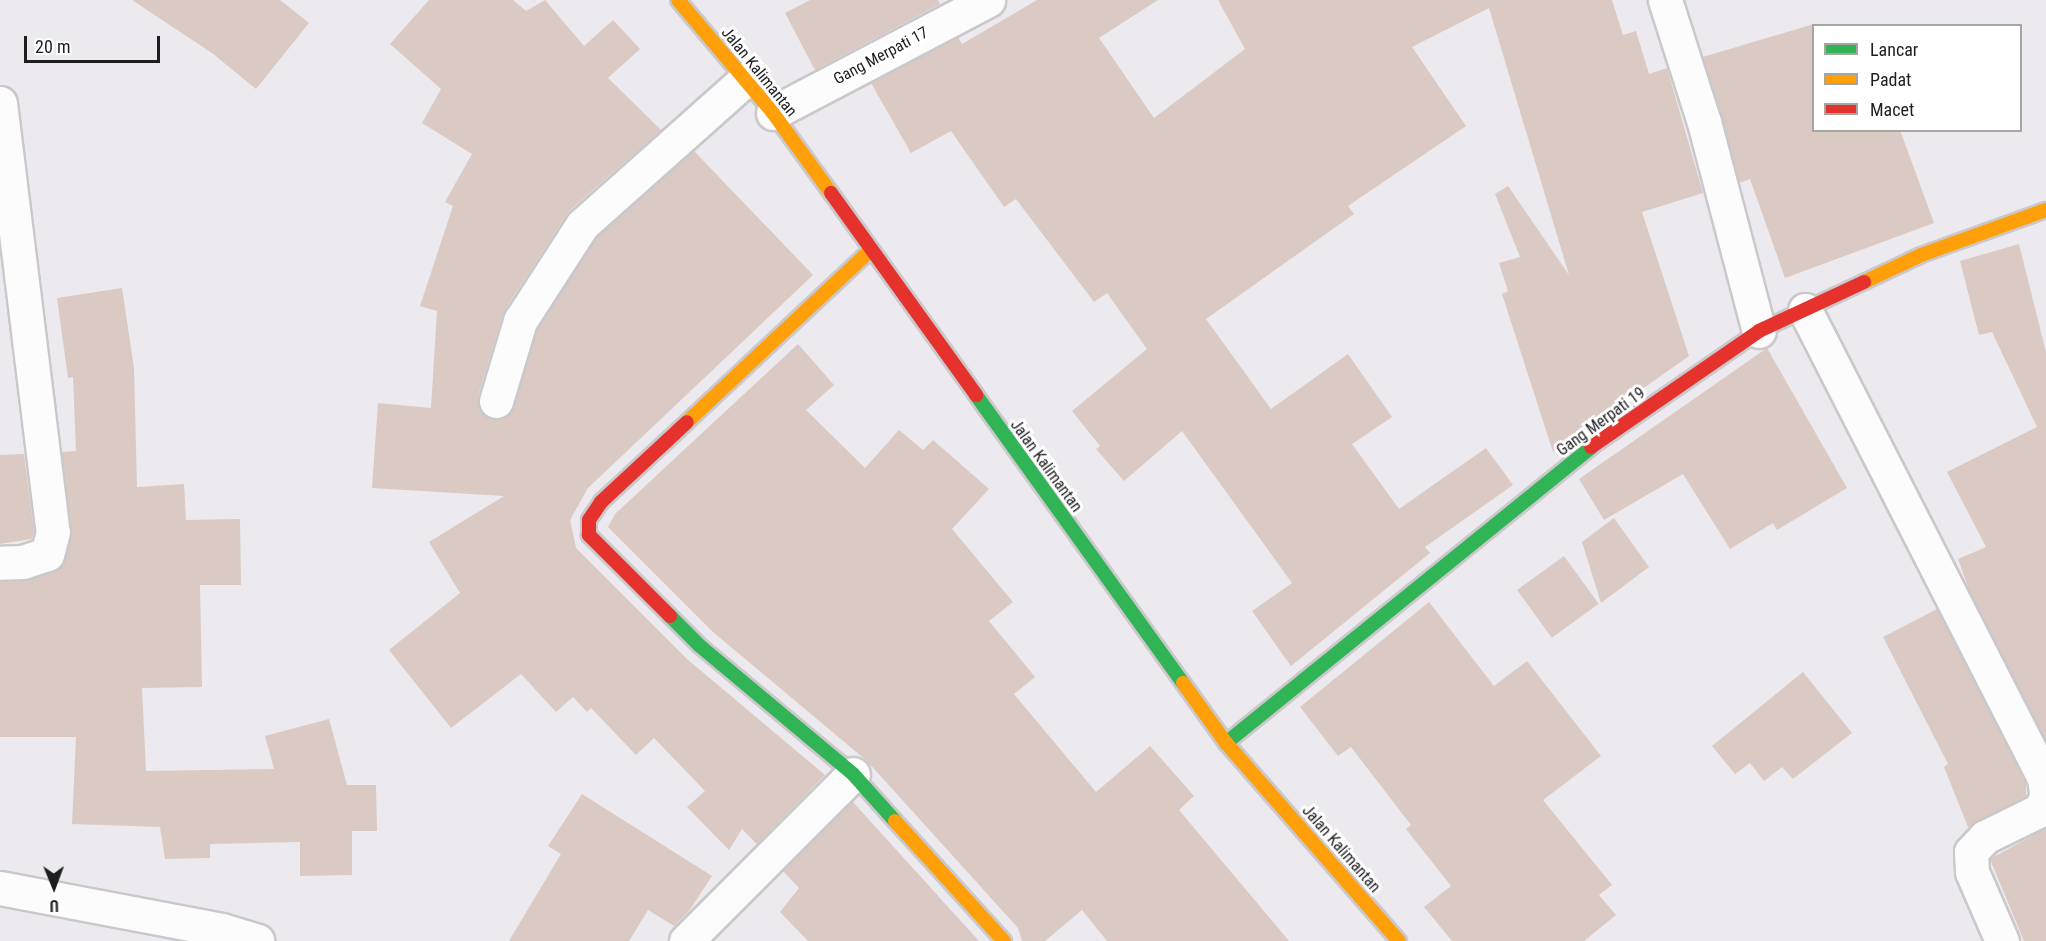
<!DOCTYPE html>
<html>
<head>
<meta charset="utf-8">
<style>
	body { margin:0 }
	#map { position:relative; width:2046px; height:941px; overflow:hidden; background:#eceaee; font-family:"Roboto Condensed",sans-serif }
	div>[style] { position:absolute }
	[style*='--x'] { left:calc(var(--x)*1px); top:calc(var(--y)*1px); width:calc(var(--w)*1px); rotate:calc(var(--a)*1deg) }
	.building>* { inset:0; background:#dacac3; transform-origin:0 0 }
	.roads { filter:drop-shadow(2px 0 #cac8cb) drop-shadow(-2px 0 #cac8cb) drop-shadow(0 2px #cac8cb) drop-shadow(0 -2px #cac8cb) }
	.street>* { height:33px; margin:-16.5px; padding:0 16.5px; transform-origin:16.5px; border-radius:16.5px; background:#fcfcfc }
	.fast>* { height:14px; margin:-7px; padding:0 7px; transform-origin:7px; border-radius:7px; background:#30b455 }
	.slow>* { height:14px; margin:-7px; padding:0 7px; transform-origin:7px; border-radius:7px; background:#ff9f0a }
	.jam>* { height:14px; margin:-7px; padding:0 7px; transform-origin:7px; border-radius:7px; background:#e5322d }
	span { translate:-50% -50%; white-space:nowrap; text-align:center; line-height:1.15; -webkit-text-stroke:6px #fff; paint-order:stroke }
	.street-label { font-size:16px; color:#1e1d20 }
	.legend { position:absolute; left:1812px; top:24px; width:210px; height:108px; box-sizing:border-box; background:#fff; border:2px solid #a5a5a6; margin:0; padding:8px 10px; list-style:none; font-size:18px; color:#1e1d20 }
	.legend li { display:flex; align-items:center; gap:12px; height:30px }
	.legend b { width:30px; border:2px solid #a5a5a6 }
	.north { position:absolute; left:24px; top:857px; width:60px; height:60px; -webkit-text-stroke:4px #fff; paint-order:stroke; rotate:179deg; font-size:16px; font-weight:700; line-height:24px; text-align:center; color:#1e1d20 }
	.north::after { content:''; display:block; margin:auto; width:21px; height:27px; background:#1e1d20; clip-path:polygon(50% 0,100% 100%,50% 72%,0 100%) }
	.scale { position:absolute; left:24px; top:36px; width:136px; height:27px; box-sizing:border-box; border:3px solid #1e1d20; border-top:0; padding-left:8px; font-size:18px; line-height:21px; white-space:nowrap; color:#1e1d20; -webkit-text-stroke:4px #fff; paint-order:stroke }
</style>
</head>
<body>
<div id="map">
	<div class="building">
		<div style="clip-path:polygon(132px 0,280px 0,309px 23px,256px 89px,212px 53px)"></div>
		<div style="clip-path:polygon(429px 0,513px 0,526px 11px,545px 0,584px 46px,613px 20px,640px 49px,608px 78px,661px 130px,569px 211px,504px 311px,478px 396px,483px 414px,500px 419px,509px 414px,537px 329px,596px 237px,694px 151px,813px 275px,588px 488px,570px 520px,576px 548px,687px 659px,825px 775px,757px 844px,742px 829px,729px 850px,687px 807px,705px 791px,654px 738px,636px 755px,591px 708px,587px 712px,573px 697px,556px 712px,521px 674px,451px 728px,389px 650px,460px 593px,429px 542px,504px 496px,372px 488px,378px 403px,431px 408px,437px 311px,420px 306px,453px 206px,445px 202px,472px 154px,422px 123px,441px 89px,390px 44px)"></div>
		<div style="clip-path:polygon(810px 0,938px 0,940px 4px,815px 70px,785px 13px)"></div>
		<div style="clip-path:polygon(1037px 0,1158px 0,1099px 38px,1154px 118px,1245px 49px,1218px 0,1612px 0,1623px 35px,1636px 31px,1649px 74px,1667px 68px,1703px 193px,1642px 212px,1689px 356px,1553px 452px,1502px 294px,1508px 291px,1499px 263px,1520px 257px,1495px 194px,1508px 186px,1569px 275px,1489px 8px,1412px 47px,1466px 126px,1348px 206px,1354px 214px,1206px 319px,1271px 409px,1348px 354px,1392px 417px,1352px 444px,1399px 509px,1486px 448px,1513px 485px,1425px 547px,1430px 553px,1291px 666px,1252px 611px,1292px 583px,1182px 431px,1124px 481px,1096px 449px,1100px 446px,1072px 411px,1147px 349px,1107px 293px,1094px 302px,1016px 199px,1004px 207px,951px 131px,911px 153px,871px 83px,958px 37px,962px 44px)"></div>
		<div style="clip-path:polygon(1814px 24px,1814px 130px,1900px 130px,1934px 223px,1785px 278px,1750px 179px,1739px 183px,1703px 57px)"></div>
		<div style="clip-path:polygon(2019px 244px,2046px 352px,2046px 741px,1970px 592px,1958px 559px,1986px 547px,1947px 472px,2037px 427px,1992px 332px,1979px 335px,1960px 261px)"></div>
		<div style="clip-path:polygon(122px 288px,134px 368px,137px 487px,184px 484px,186px 520px,240px 519px,241px 585px,200px 585px,202px 687px,142px 688px,146px 771px,274px 769px,265px 736px,329px 719px,347px 785px,376px 785px,377px 831px,352px 831px,352px 875px,300px 876px,300px 842px,210px 844px,210px 858px,165px 859px,160px 827px,72px 824px,76px 737px,0 737px,0 582px,29px 580px,53px 572px,65px 559px,71px 537px,62px 452px,76px 451px,73px 377px,68px 378px,57px 298px)"></div>
		<div style="clip-path:polygon(798px 344px,834px 385px,806px 410px,865px 468px,899px 430px,923px 450px,933px 440px,989px 489px,952px 529px,1013px 602px,989px 621px,1035px 677px,1014px 694px,1096px 792px,1150px 746px,1194px 796px,1179px 810px,1289px 941px,1107px 941px,1082px 910px,1045px 941px,1022px 941px,1018px 928px,867px 761px,713px 632px,608px 527px,615px 514px)"></div>
		<div style="clip-path:polygon(1767px 348px,1847px 488px,1777px 530px,1773px 523px,1730px 549px,1683px 474px,1604px 520px,1579px 479px)"></div>
		<div style="clip-path:polygon(24px 454px,34px 531px,32px 539px,0 544px,0 455px)"></div>
		<div style="clip-path:polygon(1614px 518px,1649px 567px,1601px 603px,1582px 542px)"></div>
		<div style="left:1564px;top:556px;width:59px;height:58px;rotate:54deg"></div>
		<div style="clip-path:polygon(1429px 602px,1494px 686px,1527px 661px,1601px 756px,1543px 800px,1612px 885px,1599px 895px,1616px 915px,1584px 941px,1452px 941px,1424px 907px,1451px 886px,1406px 829px,1411px 825px,1351px 747px,1338px 756px,1300px 707px)"></div>
		<div style="clip-path:polygon(1937px 609px,2026px 784px,2026px 796px,1968px 827px,1944px 767px,1948px 764px,1883px 637px)"></div>
		<div style="clip-path:polygon(1803px 672px,1852px 733px,1793px 779px,1782px 767px,1764px 781px,1750px 763px,1735px 774px,1712px 746px)"></div>
		<div style="clip-path:polygon(582px 794px,712px 876px,689px 911px,674px 926px,648px 910px,629px 941px,509px 941px,561px 854px,548px 846px)"></div>
		<div style="clip-path:polygon(852px 801px,979px 941px,808px 941px,780px 912px,799px 888px,783px 871px)"></div>
		<div style="clip-path:polygon(2046px 828px,2046px 941px,2024px 941px,1990px 859px)"></div>
	</div>
	<div class="roads">
		<div class="street">
			<div style="--x:1665;--y:0;--w:128;--a:72.3"></div>
			<div style="--x:1704;--y:122;--w:216;--a:75.3"></div>
			<div style="--x:0;--y:103;--w:432;--a:83"></div>
			<div style="--x:53;--y:532;--w:23;--a:105"></div>
			<div style="--x:47;--y:554;--w:25;--a:162"></div>
			<div style="--x:23;--y:562;--w:23;--a:178"></div>
			<div style="--x:773;--y:113;--w:243;--a:-27.7"></div>
			<div style="--x:1805;--y:310;--w:525;--a:62.95"></div>
			<div style="--x:2044;--y:778;--w:14;--a:82"></div>
			<div style="--x:496;--y:401;--w:84;--a:-73.3"></div>
			<div style="--x:520;--y:321;--w:114;--a:-57.1"></div>
			<div style="--x:582;--y:225;--w:218;--a:-41.7"></div>
			<div style="--x:0;--y:888;--w:226;--a:10.7"></div>
			<div style="--x:222;--y:930;--w:37;--a:17"></div>
			<div style="--x:686;--y:941;--w:236;--a:-45"></div>
			<div style="--x:2002;--y:941;--w:75;--a:-113.5"></div>
			<div style="--x:1972;--y:872;--w:20;--a:-93"></div>
			<div style="--x:1971;--y:852;--w:21;--a:-47"></div>
			<div style="--x:1985;--y:837;--w:61;--a:-26.1"></div>
			<div style="--x:2040;--y:810;--w:14;--a:-65"></div>
		</div>
		<div class="fast">
			<div style="--x:976;--y:395;--w:355;--a:54.3"></div>
			<div style="--x:670;--y:616;--w:42;--a:45"></div>
			<div style="--x:700;--y:646;--w:199;--a:39.9"></div>
			<div style="--x:853;--y:774;--w:63;--a:48.2"></div>
			<div style="--x:1226;--y:743;--w:470;--a:-39"></div>
		</div>
		<div class="slow">
			<div style="--x:678;--y:0;--w:148;--a:49.9"></div>
			<div style="--x:773;--y:113;--w:99;--a:54.1"></div>
			<div style="--x:1864;--y:282;--w:63;--a:-25.3"></div>
			<div style="--x:1921;--y:255;--w:133;--a:-19.8"></div>
			<div style="--x:687;--y:422;--w:250;--a:-43.1"></div>
			<div style="--x:1183;--y:683;--w:74;--a:54.4"></div>
			<div style="--x:1226;--y:743;--w:263;--a:48.9"></div>
			<div style="--x:895;--y:821;--w:162;--a:47.8"></div>
		</div>
		<div class="jam">
			<div style="--x:831;--y:193;--w:249;--a:54.3"></div>
			<div style="--x:1591;--y:447;--w:204;--a:-34.6"></div>
			<div style="--x:1759;--y:331;--w:116;--a:-25"></div>
			<div style="--x:670;--y:616;--w:115;--a:-135"></div>
			<div style="--x:589;--y:535;--w:15;--a:-90"></div>
			<div style="--x:589;--y:520;--w:22;--a:-56"></div>
			<div style="--x:601;--y:502;--w:117;--a:-42.9"></div>
		</div>
	</div>
	<div class="street-label">
		<span style="left:881px;top:56px;rotate:-28deg">Gang Merpati 17</span>
		<span style="left:759px;top:72px;rotate:51deg">Jalan Kalimantan</span>
		<span style="left:1601px;top:422px;rotate:-36deg">Gang Merpati 19</span>
		<span style="left:1046px;top:466px;rotate:54deg">Jalan Kalimantan</span>
		<span style="left:1341px;top:849px;rotate:49deg">Jalan Kalimantan</span>
	</div>
	<ul class="legend">
	<li><b style="height:8px;background:#30b455"></b>Lancar</li>
	<li><b style="height:8px;background:#ff9f0a"></b>Padat</li>
	<li><b style="height:8px;background:#e5322d"></b>Macet</li>
	</ul>
	<div class="north">U</div>
	<div class="scale">20 m</div>
</div>
</body>
</html>
